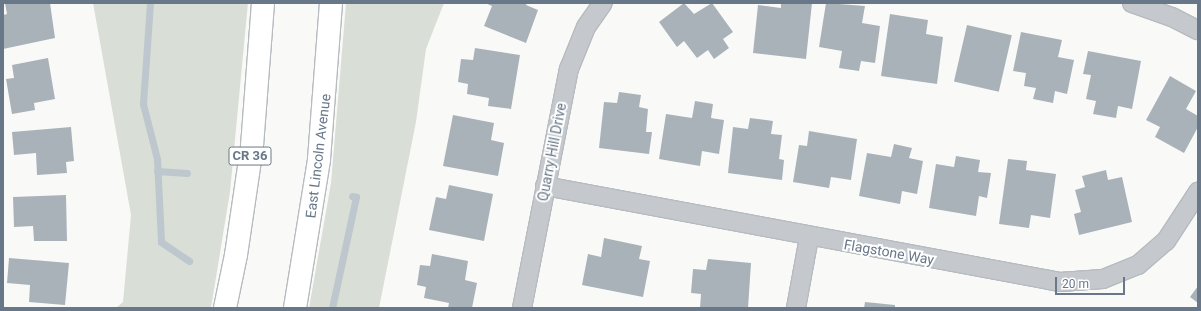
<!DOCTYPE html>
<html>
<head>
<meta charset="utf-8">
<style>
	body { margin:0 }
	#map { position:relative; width:1201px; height:311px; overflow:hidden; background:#f9faf7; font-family:Roboto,sans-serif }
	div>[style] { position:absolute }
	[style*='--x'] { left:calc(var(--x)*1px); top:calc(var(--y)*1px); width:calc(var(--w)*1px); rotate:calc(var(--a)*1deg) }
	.green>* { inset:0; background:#d9dfd6 }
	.stream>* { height:7px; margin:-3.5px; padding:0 3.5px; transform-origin:3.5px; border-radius:3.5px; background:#bdc7cd }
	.building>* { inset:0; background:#a9b2b9; transform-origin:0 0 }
	.roads { filter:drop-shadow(1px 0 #b6bbc0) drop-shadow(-1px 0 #b6bbc0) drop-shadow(0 1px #b6bbc0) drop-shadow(0 -1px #b6bbc0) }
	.minor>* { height:18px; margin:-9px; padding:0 9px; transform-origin:9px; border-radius:9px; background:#c5c9cd }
	.primary>* { height:22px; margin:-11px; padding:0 11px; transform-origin:11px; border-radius:11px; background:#fff }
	span { translate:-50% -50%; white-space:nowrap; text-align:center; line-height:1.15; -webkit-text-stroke:4px #fff; paint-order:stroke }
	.shield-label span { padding:1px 3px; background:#fff; border:1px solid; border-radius:3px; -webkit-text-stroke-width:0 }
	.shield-label { font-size:13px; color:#687889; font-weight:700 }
	.street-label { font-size:14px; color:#687889 }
	.frame { position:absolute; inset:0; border:4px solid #687889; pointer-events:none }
	.scale { position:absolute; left:1055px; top:277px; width:70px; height:18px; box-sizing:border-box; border:2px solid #687889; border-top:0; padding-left:5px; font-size:12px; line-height:14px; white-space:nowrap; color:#687889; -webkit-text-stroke:3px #fff; paint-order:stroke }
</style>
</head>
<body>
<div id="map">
	<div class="green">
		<div style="clip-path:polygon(93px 3px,248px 3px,230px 192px,211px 308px,116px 308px,123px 302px,131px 215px)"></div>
		<div style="clip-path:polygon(346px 3px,444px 3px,426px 49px,416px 122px,379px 308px,309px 308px,331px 183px)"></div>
	</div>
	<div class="stream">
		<div style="--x:150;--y:3;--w:101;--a:94"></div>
		<div style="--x:143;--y:104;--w:57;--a:75.7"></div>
		<div style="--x:157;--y:159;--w:83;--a:87.2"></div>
		<div style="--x:161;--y:242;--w:34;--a:34"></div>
		<div style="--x:157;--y:171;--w:30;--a:4"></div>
		<div style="--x:332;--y:308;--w:114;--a:-77.8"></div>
		<div style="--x:356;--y:197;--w:4;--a:-166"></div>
	</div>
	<div class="building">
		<div style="clip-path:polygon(5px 3px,50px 3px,55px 38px,3px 49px,3px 15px,7px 14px)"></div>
		<div style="clip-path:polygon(485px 3px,527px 3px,526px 5px,538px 10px,526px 43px,484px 26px,492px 6px)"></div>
		<div style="clip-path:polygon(684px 3px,694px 14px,712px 3px,733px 32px,723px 39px,729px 48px,714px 59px,708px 50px,697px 58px,684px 41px,677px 47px,659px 22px)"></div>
		<div style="clip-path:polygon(781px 3px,812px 3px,806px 59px,753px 53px,758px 5px,781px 8px)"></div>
		<div style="clip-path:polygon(826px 3px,865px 6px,862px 23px,880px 26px,875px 63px,861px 61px,859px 71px,839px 68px,842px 51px,819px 47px)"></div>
		<div style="clip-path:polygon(890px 14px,928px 20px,926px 34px,943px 37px,937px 84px,881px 76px)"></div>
		<div style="left:967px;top:25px;width:46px;height:58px;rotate:13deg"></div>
		<div style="clip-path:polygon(1021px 32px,1062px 40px,1058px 57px,1074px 60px,1067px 94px,1055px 91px,1053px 103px,1033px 99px,1036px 88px,1024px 86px,1026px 73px,1013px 71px)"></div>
		<div style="clip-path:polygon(475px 48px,520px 55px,511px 109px,488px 106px,489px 98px,467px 94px,468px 84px,458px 82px,461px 59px,473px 60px)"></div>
		<div style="clip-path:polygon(1088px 51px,1141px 61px,1132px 109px,1118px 106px,1116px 118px,1093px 114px,1096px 101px,1086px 99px,1091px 75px,1083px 74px)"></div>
		<div style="clip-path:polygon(48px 58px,55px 99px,34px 103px,35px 110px,12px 114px,6px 79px,14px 78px,12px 65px)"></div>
		<div style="clip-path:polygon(1170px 76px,1196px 91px,1186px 109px,1198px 116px,1198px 127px,1184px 153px,1155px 137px,1160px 127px,1146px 120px)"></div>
		<div style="clip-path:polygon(619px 92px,641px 95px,639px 107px,648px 109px,646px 132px,652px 132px,649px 154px,599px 148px,604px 102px,617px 103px)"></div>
		<div style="clip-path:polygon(695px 101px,713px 104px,711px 118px,724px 120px,719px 154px,702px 151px,700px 166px,659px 159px,666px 114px,692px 118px)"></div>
		<div style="clip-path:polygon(453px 115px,494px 123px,491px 140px,504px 143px,498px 176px,443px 166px)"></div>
		<div style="clip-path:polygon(750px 118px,773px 121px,771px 134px,782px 135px,779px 159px,784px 160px,782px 180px,728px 173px,733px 127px,748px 129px)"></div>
		<div style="clip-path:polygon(71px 127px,74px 161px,66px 162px,67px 173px,37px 175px,36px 153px,14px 155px,12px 132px)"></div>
		<div style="clip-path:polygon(809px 131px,857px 139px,851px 180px,831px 177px,829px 188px,793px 182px,799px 145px,807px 146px)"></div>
		<div style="clip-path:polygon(894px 144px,912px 148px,909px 158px,923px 161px,917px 194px,902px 191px,900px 204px,859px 196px,867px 153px,891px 157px)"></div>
		<div style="clip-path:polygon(956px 156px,980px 160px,978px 172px,991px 173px,987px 198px,979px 196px,976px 216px,929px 208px,936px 164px,954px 167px)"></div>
		<div style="clip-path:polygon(1008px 159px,1027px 161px,1026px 170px,1056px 174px,1050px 218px,1031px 215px,1029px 228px,999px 224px)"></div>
		<div style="clip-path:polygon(1106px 170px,1108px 180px,1122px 177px,1132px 222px,1079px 235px,1074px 214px,1081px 212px,1075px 190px,1085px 187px,1082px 176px)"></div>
		<div style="clip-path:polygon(449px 185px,493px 194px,484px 241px,429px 230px,436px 197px,446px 199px)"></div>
		<div style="clip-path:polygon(66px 195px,67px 241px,34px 241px,33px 226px,14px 227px,13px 197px)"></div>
		<div style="clip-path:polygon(604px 238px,642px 246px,639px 259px,650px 261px,643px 297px,582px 285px,588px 254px,601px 257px)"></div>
		<div style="clip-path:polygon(432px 254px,468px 261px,465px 280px,477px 283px,472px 308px,448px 308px,449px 303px,424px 298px,426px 287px,417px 285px,420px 265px,430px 266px)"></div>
		<div style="clip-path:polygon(9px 258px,69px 263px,65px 305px,29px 302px,30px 285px,7px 283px)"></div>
		<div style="clip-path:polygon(708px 259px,751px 263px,748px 308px,700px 308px,701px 294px,691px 293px,693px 269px,706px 270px)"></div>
		<div style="clip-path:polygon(1198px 286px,1198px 303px,1190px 297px)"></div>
		<div style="clip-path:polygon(865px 302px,895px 305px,895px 308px,864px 308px)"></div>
	</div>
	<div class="roads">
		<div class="minor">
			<div style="--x:1132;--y:3;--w:42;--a:19.3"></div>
			<div style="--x:1172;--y:17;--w:29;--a:27"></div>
			<div style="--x:545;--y:186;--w:524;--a:10.56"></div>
			<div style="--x:1060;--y:282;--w:43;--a:-4"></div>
			<div style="--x:1103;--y:279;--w:38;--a:-22"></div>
			<div style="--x:1138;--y:265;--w:37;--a:-41"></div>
			<div style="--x:1166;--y:241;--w:59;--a:-56.9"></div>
			<div style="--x:522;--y:308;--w:244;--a:-78.9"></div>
			<div style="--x:569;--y:69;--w:45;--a:-68"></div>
			<div style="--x:586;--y:27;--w:29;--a:-55"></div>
			<div style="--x:796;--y:308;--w:72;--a:-79.6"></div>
		</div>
		<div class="primary">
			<div style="--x:225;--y:308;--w:54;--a:-78.3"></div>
			<div style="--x:236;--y:255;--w:110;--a:-81.6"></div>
			<div style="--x:252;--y:146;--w:143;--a:-85.6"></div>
			<div style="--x:295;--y:308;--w:151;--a:-80.8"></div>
			<div style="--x:319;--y:159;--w:156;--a:-85.6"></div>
		</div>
	</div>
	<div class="shield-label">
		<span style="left:250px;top:156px">CR 36</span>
	</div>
	<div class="street-label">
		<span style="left:552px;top:152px;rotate:-79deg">Quarry Hill Drive</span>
		<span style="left:318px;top:156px;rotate:-83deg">East Lincoln Avenue</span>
		<span style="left:889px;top:252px;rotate:10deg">Flagstone Way</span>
	</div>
	<div class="frame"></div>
	<div class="scale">20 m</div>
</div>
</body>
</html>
